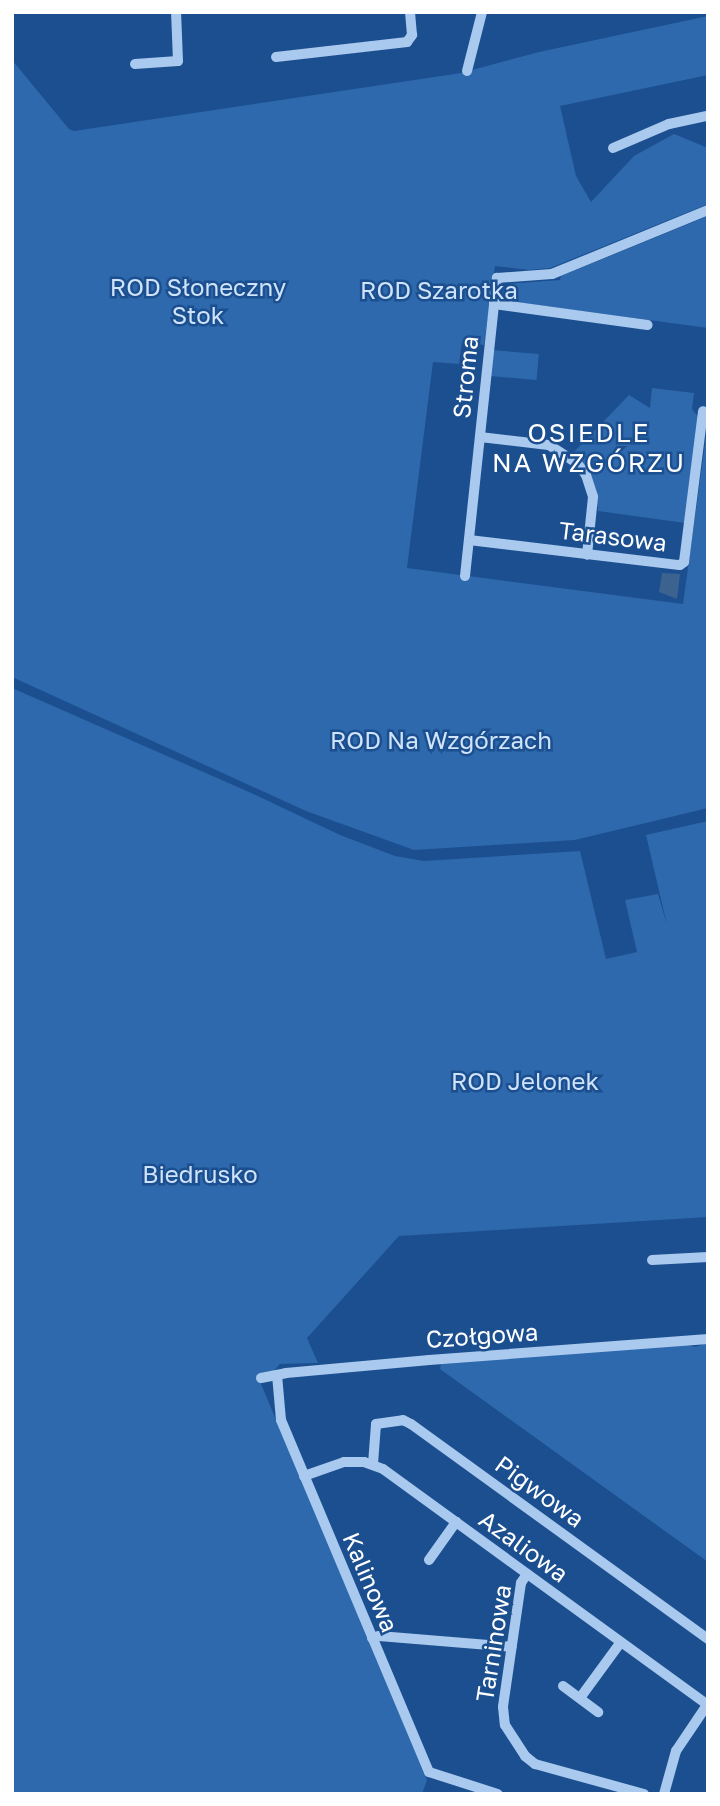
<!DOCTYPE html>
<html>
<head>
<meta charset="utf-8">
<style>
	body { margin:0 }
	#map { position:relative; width:720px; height:1806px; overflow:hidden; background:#1b4f8f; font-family:"Golos Text",sans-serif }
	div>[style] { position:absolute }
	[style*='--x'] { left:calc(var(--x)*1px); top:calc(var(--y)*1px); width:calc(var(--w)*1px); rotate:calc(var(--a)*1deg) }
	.green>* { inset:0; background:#2e69ad; transform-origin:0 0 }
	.water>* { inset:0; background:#3c6290 }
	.minor>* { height:10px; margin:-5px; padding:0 5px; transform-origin:5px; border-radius:5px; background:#a9c9ee }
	span { translate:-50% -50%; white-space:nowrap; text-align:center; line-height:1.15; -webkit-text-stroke:5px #1b4f8f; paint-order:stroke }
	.park-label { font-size:24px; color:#cfe3fa }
	.street-label { font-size:24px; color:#fff }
	.neighbourhood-label { font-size:26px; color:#fff; letter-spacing:2px }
	.frame { position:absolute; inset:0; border:14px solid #fff; pointer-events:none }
</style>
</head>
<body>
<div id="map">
	<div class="green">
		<div style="clip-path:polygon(708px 16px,708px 75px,560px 106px,576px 176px,591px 202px,634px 156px,674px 134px,708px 148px,708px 204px,550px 268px,529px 270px,495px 266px,484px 345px,462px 342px,459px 364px,433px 362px,407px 568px,683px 604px,708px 422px,708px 808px,575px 840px,414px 850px,306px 811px,12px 677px,12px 60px,69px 129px,74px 131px,461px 73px,539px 52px)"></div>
		<div style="clip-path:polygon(708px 216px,708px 328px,500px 300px,505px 284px,560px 280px,561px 276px)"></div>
		<div style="left:492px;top:350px;width:47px;height:26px;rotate:5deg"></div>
		<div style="clip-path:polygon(652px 388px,694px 393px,692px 409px,699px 418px,685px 523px,598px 511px,595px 487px,587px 470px,573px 453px,629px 395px,650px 408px)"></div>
		<div style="clip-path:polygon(12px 688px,249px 792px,340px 835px,395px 856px,424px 861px,580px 851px,606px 959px,637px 952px,625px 900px,658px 894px,667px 925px,646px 835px,708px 821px,708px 1217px,399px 1236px,307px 1338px,318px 1363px,280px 1364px,261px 1384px,421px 1764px,427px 1780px,422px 1794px,12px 1794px)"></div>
		<div style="clip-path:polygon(681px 1343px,695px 1347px,708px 1343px,708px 1562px,440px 1369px,441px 1363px)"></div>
	</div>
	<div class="water">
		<div style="clip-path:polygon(662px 573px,680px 574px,677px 599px,659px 592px)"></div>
	</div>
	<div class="minor">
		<div style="--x:276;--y:57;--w:132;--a:-6.5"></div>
		<div style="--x:407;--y:42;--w:9;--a:-54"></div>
		<div style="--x:412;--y:35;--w:23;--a:-95"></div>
		<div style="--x:135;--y:64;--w:43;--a:-4"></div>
		<div style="--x:178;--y:61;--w:49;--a:-92.3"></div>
		<div style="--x:467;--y:71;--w:61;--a:-75.7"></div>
		<div style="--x:613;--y:148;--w:61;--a:-23.2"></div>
		<div style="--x:669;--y:124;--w:40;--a:-12"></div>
		<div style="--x:494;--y:304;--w:155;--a:7.8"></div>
		<div style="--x:480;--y:437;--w:69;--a:6.6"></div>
		<div style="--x:549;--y:445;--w:33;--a:33"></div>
		<div style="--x:577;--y:463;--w:15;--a:53"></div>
		<div style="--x:586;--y:475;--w:23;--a:72"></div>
		<div style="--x:593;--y:497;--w:58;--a:95.9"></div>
		<div style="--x:469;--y:540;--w:212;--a:6.8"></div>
		<div style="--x:680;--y:565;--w:5;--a:-37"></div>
		<div style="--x:684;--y:562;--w:152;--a:-82.8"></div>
		<div style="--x:465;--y:576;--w:300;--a:-83.9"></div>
		<div style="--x:497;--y:278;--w:55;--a:-4.2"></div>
		<div style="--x:552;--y:274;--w:169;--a:-22.3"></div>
		<div style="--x:652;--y:1260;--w:56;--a:-3.1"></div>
		<div style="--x:277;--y:1375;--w:45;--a:84.9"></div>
		<div style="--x:281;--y:1420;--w:382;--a:67.2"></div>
		<div style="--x:429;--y:1772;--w:72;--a:17.7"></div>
		<div style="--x:261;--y:1378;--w:25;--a:-11"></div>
		<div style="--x:286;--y:1373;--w:144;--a:-5.2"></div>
		<div style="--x:429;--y:1360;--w:280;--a:-4.3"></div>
		<div style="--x:373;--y:1464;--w:40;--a:-85.7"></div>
		<div style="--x:376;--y:1424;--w:27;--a:-8"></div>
		<div style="--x:403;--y:1420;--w:9;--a:27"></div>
		<div style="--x:411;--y:1424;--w:367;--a:35.9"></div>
		<div style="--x:304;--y:1476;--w:42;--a:-19.3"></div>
		<div style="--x:344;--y:1462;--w:20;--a:0"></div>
		<div style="--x:364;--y:1462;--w:20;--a:20"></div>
		<div style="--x:383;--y:1469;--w:402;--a:36"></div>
		<div style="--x:429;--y:1560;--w:47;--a:-54.6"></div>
		<div style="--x:527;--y:1574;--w:11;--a:124"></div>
		<div style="--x:521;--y:1583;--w:125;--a:98.3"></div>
		<div style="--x:503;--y:1707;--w:18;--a:84"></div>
		<div style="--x:505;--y:1725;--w:37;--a:57"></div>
		<div style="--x:525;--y:1756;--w:13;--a:39"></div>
		<div style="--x:535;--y:1764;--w:113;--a:15.4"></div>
		<div style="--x:372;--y:1638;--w:7;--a:-16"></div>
		<div style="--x:379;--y:1636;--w:133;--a:4.7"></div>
		<div style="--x:563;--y:1686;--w:44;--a:36.6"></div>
		<div style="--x:580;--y:1698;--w:69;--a:-53.8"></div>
		<div style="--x:664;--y:1794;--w:45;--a:-74.4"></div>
		<div style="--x:676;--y:1751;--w:55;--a:-56"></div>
	</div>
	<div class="park-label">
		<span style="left:198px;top:301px">ROD Słoneczny<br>Stok</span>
		<span style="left:439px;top:290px">ROD Szarotka</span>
		<span style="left:441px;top:740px">ROD Na Wzgórzach</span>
		<span style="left:525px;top:1081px">ROD Jelonek</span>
		<span style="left:200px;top:1174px">Biedrusko</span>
	</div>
	<div class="street-label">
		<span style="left:465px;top:377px;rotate:-84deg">Stroma</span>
		<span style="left:613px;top:536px;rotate:7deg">Tarasowa</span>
		<span style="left:482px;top:1335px;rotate:-4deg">Czołgowa</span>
		<span style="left:540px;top:1491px;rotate:36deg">Pigwowa</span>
		<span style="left:524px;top:1546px;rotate:36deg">Azaliowa</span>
		<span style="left:371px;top:1582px;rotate:67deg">Kalinowa</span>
		<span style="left:493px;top:1643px;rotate:-81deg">Tarninowa</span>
	</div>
	<div class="neighbourhood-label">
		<span style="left:589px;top:448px">OSIEDLE<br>NA WZGÓRZU</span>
	</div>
	<div class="frame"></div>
</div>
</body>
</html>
